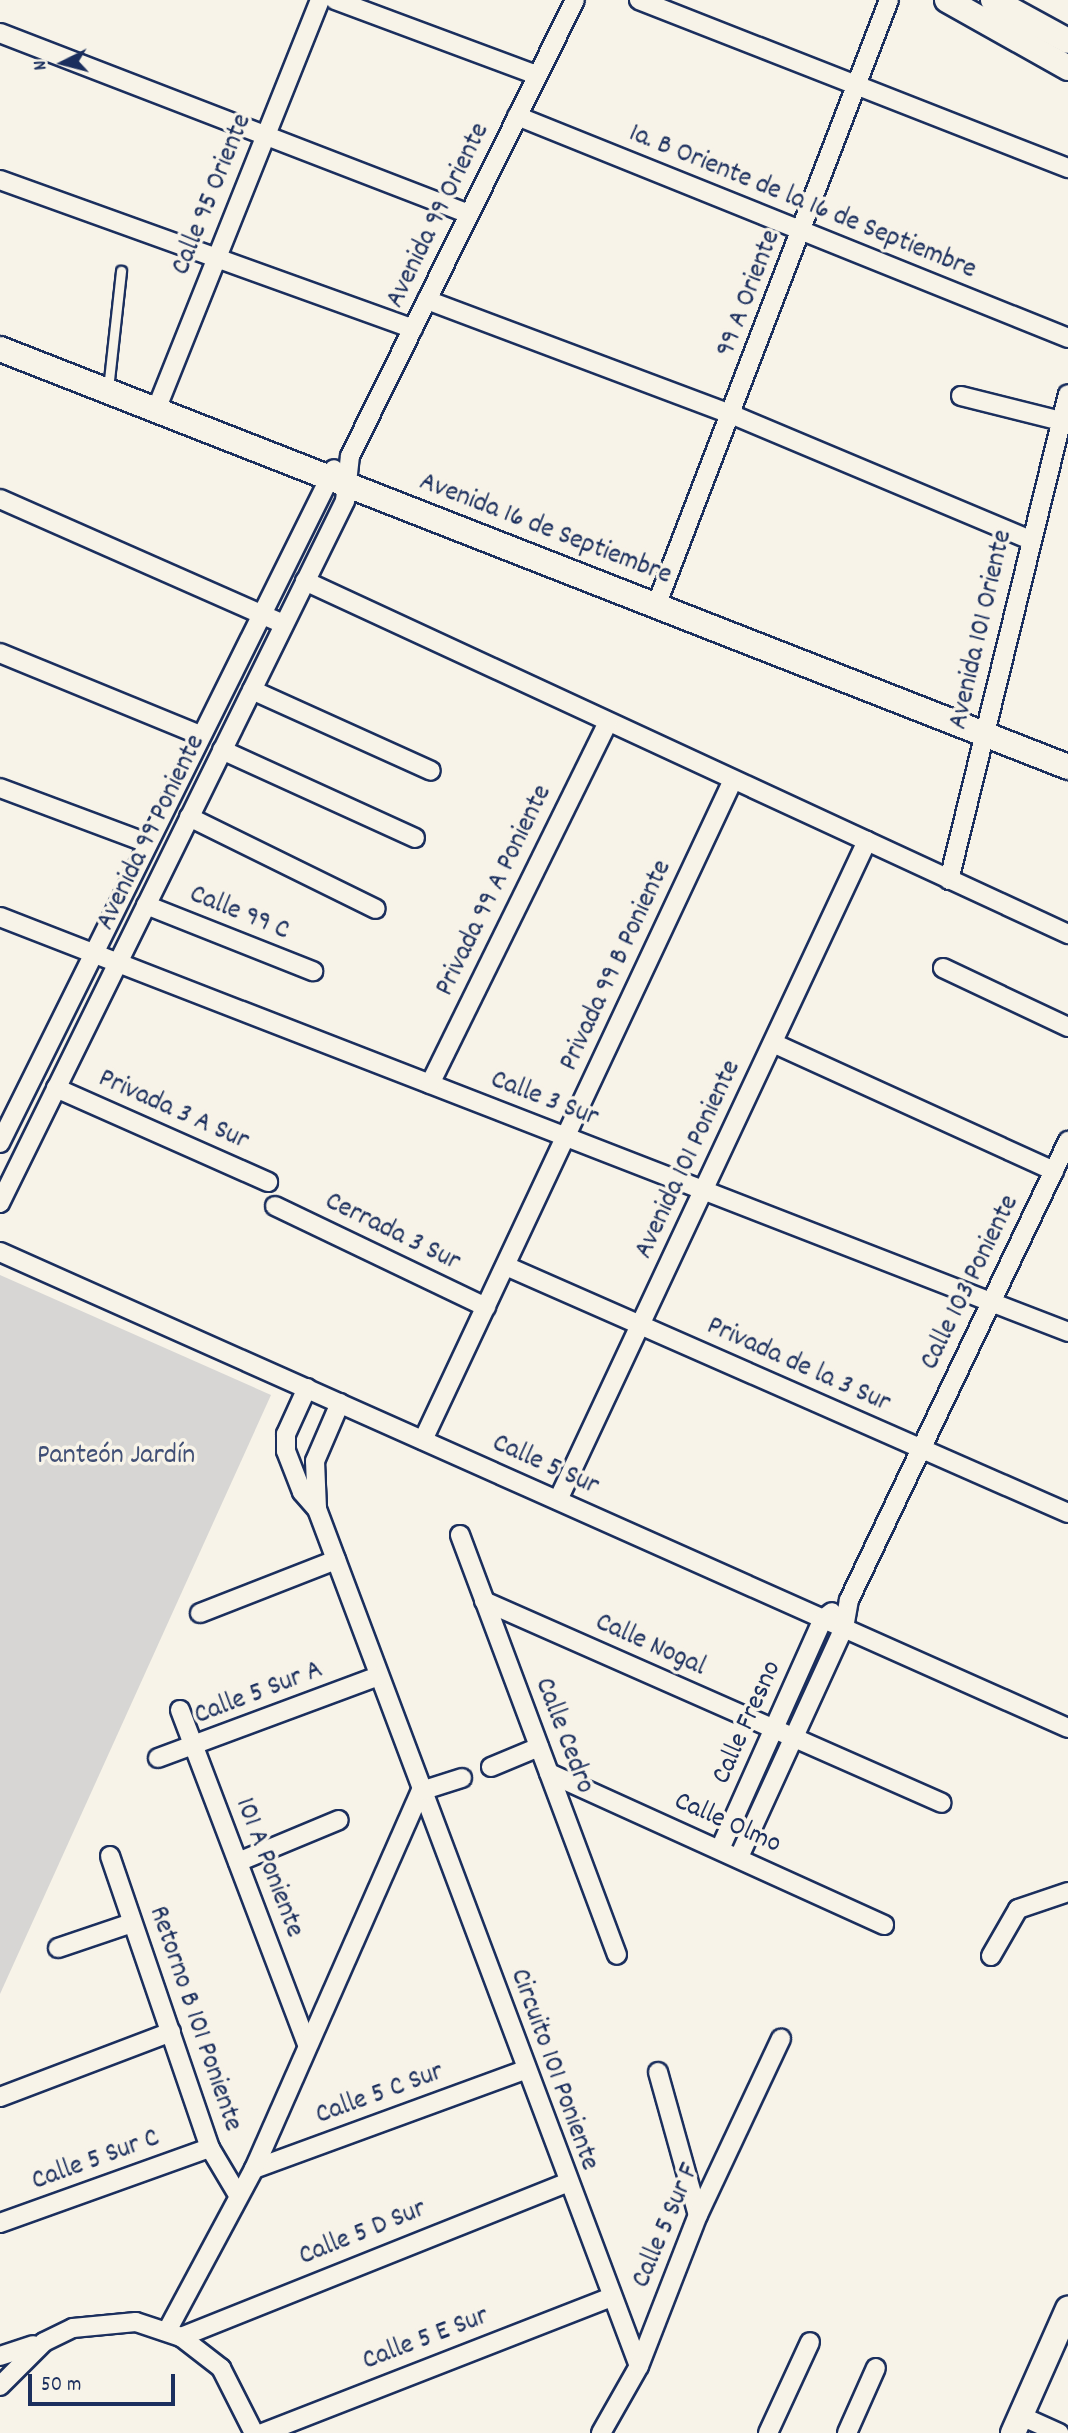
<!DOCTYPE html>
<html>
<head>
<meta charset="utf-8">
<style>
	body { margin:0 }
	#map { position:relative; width:1068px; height:2433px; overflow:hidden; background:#f7f3e8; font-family:Dekko,sans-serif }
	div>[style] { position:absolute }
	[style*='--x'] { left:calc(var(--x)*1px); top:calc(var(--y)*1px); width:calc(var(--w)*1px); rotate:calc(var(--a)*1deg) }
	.green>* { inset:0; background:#d7d6d4 }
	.roads { filter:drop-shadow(2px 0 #1b2f5e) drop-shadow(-2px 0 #1b2f5e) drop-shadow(0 2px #1b2f5e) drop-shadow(0 -2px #1b2f5e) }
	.lane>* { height:9px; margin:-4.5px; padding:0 4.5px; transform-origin:4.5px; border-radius:4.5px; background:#f7f3e8 }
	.street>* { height:18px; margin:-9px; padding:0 9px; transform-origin:9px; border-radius:9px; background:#f7f3e8 }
	.secondary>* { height:24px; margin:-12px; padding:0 12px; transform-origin:12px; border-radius:12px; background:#f7f3e8 }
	span { translate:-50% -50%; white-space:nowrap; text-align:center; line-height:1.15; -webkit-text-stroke:7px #f7f3e8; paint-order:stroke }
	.street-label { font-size:28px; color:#1b2f5e }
	.park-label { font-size:28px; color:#415076 }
	.north { position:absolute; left:28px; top:28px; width:70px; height:70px; -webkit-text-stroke:5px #f7f3e8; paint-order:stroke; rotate:264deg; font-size:19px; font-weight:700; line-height:28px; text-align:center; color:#1b2f5e }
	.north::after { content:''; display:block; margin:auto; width:24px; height:32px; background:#1b2f5e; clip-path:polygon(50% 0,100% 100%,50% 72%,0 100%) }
	.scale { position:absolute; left:28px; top:2374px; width:147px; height:32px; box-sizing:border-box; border:4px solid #1b2f5e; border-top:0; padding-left:9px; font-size:21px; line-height:24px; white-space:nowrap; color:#1b2f5e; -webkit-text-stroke:5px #f7f3e8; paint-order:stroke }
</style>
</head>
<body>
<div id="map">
	<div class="green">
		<div style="clip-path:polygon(0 1275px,271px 1395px,0 1994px)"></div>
	</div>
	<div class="roads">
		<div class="lane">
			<div style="--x:108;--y:389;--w:119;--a:-83.7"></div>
		</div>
		<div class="street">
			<div style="--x:335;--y:0;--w:215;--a:20.4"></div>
			<div style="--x:639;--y:0;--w:461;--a:21.4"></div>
			<div style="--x:0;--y:33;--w:503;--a:21.1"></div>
			<div style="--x:517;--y:116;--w:594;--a:21.94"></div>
			<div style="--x:0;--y:180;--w:439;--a:19.8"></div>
			<div style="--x:427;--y:300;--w:327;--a:20.6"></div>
			<div style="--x:733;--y:415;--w:322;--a:22.8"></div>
			<div style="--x:961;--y:396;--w:103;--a:14"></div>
			<div style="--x:156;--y:410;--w:442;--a:-68.2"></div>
			<div style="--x:0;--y:499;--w:310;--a:23.8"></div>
			<div style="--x:305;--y:581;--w:841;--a:24.83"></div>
			<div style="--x:656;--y:606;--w:649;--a:-68.97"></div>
			<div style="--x:0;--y:653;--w:216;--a:22.3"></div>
			<div style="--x:252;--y:690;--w:196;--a:24.3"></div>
			<div style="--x:222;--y:750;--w:212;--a:24.5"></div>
			<div style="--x:0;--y:788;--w:157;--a:20.5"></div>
			<div style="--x:189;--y:817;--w:208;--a:26.2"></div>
			<div style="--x:949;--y:880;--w:500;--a:-76.24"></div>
			<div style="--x:146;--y:905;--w:180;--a:21.6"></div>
			<div style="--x:0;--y:917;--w:1146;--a:21.23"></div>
			<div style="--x:943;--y:968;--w:138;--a:25.3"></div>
			<div style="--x:773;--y:1043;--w:309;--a:24.5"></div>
			<div style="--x:430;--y:1084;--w:403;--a:-63.8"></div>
			<div style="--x:56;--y:1088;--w:232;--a:23.9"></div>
			<div style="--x:0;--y:1143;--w:752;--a:-63.64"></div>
			<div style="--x:0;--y:1203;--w:782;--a:-63.83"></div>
			<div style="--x:345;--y:501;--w:45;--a:-83.7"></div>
			<div style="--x:350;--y:456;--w:508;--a:-63.74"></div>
			<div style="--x:275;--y:1206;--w:234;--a:25.6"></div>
			<div style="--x:0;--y:1252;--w:1169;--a:24.02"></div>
			<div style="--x:506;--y:1266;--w:614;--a:23.73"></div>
			<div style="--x:307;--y:1388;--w:51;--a:114.5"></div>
			<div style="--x:286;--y:1434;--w:17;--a:90"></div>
			<div style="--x:286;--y:1451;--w:44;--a:68.7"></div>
			<div style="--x:302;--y:1492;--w:23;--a:49"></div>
			<div style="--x:340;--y:1403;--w:63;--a:113.3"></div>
			<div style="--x:315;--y:1461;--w:48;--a:87.6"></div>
			<div style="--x:317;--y:1509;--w:915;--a:69.41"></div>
			<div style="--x:423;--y:1440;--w:729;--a:-64.84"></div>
			<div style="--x:558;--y:1500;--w:728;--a:-64.88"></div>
			<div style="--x:460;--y:1535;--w:448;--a:69.5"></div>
			<div style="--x:484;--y:1601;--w:500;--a:23.8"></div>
			<div style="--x:200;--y:1613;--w:146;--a:-21.3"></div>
			<div style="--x:180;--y:1710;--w:358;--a:69.2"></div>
			<div style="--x:158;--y:1758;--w:235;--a:-20.4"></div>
			<div style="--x:491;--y:1767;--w:52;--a:-22.6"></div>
			<div style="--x:549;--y:1773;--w:368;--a:24.4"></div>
			<div style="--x:720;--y:1849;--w:252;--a:-65.9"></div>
			<div style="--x:823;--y:1619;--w:11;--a:-38"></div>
			<div style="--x:110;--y:1856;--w:309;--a:71.1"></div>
			<div style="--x:210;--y:2148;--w:55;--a:59.2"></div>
			<div style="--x:739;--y:1857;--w:252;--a:-65.4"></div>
			<div style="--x:844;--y:1628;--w:28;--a:-80"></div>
			<div style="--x:849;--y:1600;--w:509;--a:-64.49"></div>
			<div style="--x:238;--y:1862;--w:109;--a:-22.6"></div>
			<div style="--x:58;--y:1948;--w:78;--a:-18.7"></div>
			<div style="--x:991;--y:1956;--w:54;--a:-60.1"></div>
			<div style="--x:1018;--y:1909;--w:53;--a:-18.8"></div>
			<div style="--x:658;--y:2072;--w:148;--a:74.4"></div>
			<div style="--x:0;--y:2097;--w:183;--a:-20.8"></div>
			<div style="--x:254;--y:2169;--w:289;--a:-20.1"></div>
			<div style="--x:0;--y:2223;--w:223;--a:-19.7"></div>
			<div style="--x:167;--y:2331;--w:184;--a:-61.8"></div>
			<div style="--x:254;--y:2169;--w:413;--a:-66.2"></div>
			<div style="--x:421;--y:1791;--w:43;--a:-17.6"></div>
			<div style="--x:181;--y:2337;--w:415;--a:-21.8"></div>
			<div style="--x:0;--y:2356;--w:35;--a:-18"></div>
			<div style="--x:0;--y:2386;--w:62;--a:-45"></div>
			<div style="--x:44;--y:2342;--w:32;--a:-26"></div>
			<div style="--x:73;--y:2328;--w:63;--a:-5.4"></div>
			<div style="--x:136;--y:2322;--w:47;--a:18.4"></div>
			<div style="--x:181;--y:2337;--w:51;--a:37.8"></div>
			<div style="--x:221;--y:2368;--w:73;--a:63.1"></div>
			<div style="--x:1021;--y:2416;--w:42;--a:24.1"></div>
			<div style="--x:263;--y:2433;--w:371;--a:-21.3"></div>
			<div style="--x:601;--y:2433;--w:77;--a:-60.4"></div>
			<div style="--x:639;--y:2366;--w:162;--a:-68.7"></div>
			<div style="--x:698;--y:2215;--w:195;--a:-64.8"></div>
			<div style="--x:768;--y:2433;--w:100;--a:-65.2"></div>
			<div style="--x:847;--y:2433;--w:71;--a:-66"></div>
		</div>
		<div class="secondary">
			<div style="--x:947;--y:0;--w:139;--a:29.3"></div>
			<div style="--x:993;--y:0;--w:85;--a:28.7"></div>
			<div style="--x:0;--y:349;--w:1147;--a:21.37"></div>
			<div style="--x:1013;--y:2433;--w:136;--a:-66.1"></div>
		</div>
	</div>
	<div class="street-label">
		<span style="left:213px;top:195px;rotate:-68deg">Calle 95 Oriente</span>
		<span style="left:802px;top:203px;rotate:22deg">1a. B Oriente de la 16 de Septiembre</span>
		<span style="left:439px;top:216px;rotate:-64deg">Avenida 99 Oriente</span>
		<span style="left:750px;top:294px;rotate:-69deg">99 A Oriente</span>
		<span style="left:545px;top:530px;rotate:21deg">Avenida 16 de Septiembre</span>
		<span style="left:982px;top:630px;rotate:-77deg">Avenida 101 Oriente</span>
		<span style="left:152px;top:833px;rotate:-64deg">Avenida 99 Poniente</span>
		<span style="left:495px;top:891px;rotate:-64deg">Privada 99 A Poniente</span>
		<span style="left:239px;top:914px;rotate:22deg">Calle 99 C</span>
		<span style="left:617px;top:966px;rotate:-65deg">Privada 99 B Poniente</span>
		<span style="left:544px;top:1100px;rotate:21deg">Calle 3 Sur</span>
		<span style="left:173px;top:1111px;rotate:24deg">Privada 3 A Sur</span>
		<span style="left:689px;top:1160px;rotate:-65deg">Avenida 101 Poniente</span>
		<span style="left:392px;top:1233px;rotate:26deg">Cerrada 3 Sur</span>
		<span style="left:971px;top:1283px;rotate:-64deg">Calle 103 Poniente</span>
		<span style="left:798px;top:1366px;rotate:24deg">Privada de la 3 Sur</span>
		<span style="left:545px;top:1466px;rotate:24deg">Calle 5 Sur</span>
		<span style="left:650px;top:1646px;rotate:24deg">Calle Nogal</span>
		<span style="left:259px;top:1694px;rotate:-21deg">Calle 5 Sur A</span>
		<span style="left:748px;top:1723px;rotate:-66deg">Calle Fresno</span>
		<span style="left:563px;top:1736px;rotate:69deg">Calle Cedro</span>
		<span style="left:727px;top:1824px;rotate:24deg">Calle Olmo</span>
		<span style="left:268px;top:1868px;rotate:69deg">101 A Poniente</span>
		<span style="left:194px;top:2019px;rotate:71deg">Retorno B 101 Poniente</span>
		<span style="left:553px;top:2070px;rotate:70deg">Circuito 101 Poniente</span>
		<span style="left:380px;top:2095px;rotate:-20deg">Calle 5 C Sur</span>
		<span style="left:96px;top:2161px;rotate:-20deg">Calle 5 Sur C</span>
		<span style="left:667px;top:2226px;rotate:-67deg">Calle 5 Sur F</span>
		<span style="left:363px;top:2234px;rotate:-22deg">Calle 5 D Sur</span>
		<span style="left:426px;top:2340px;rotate:-21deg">Calle 5 E Sur</span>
	</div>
	<div class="park-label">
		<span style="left:116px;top:1457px">Panteón Jardín</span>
	</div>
	<div class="north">N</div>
	<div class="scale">50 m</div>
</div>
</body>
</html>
